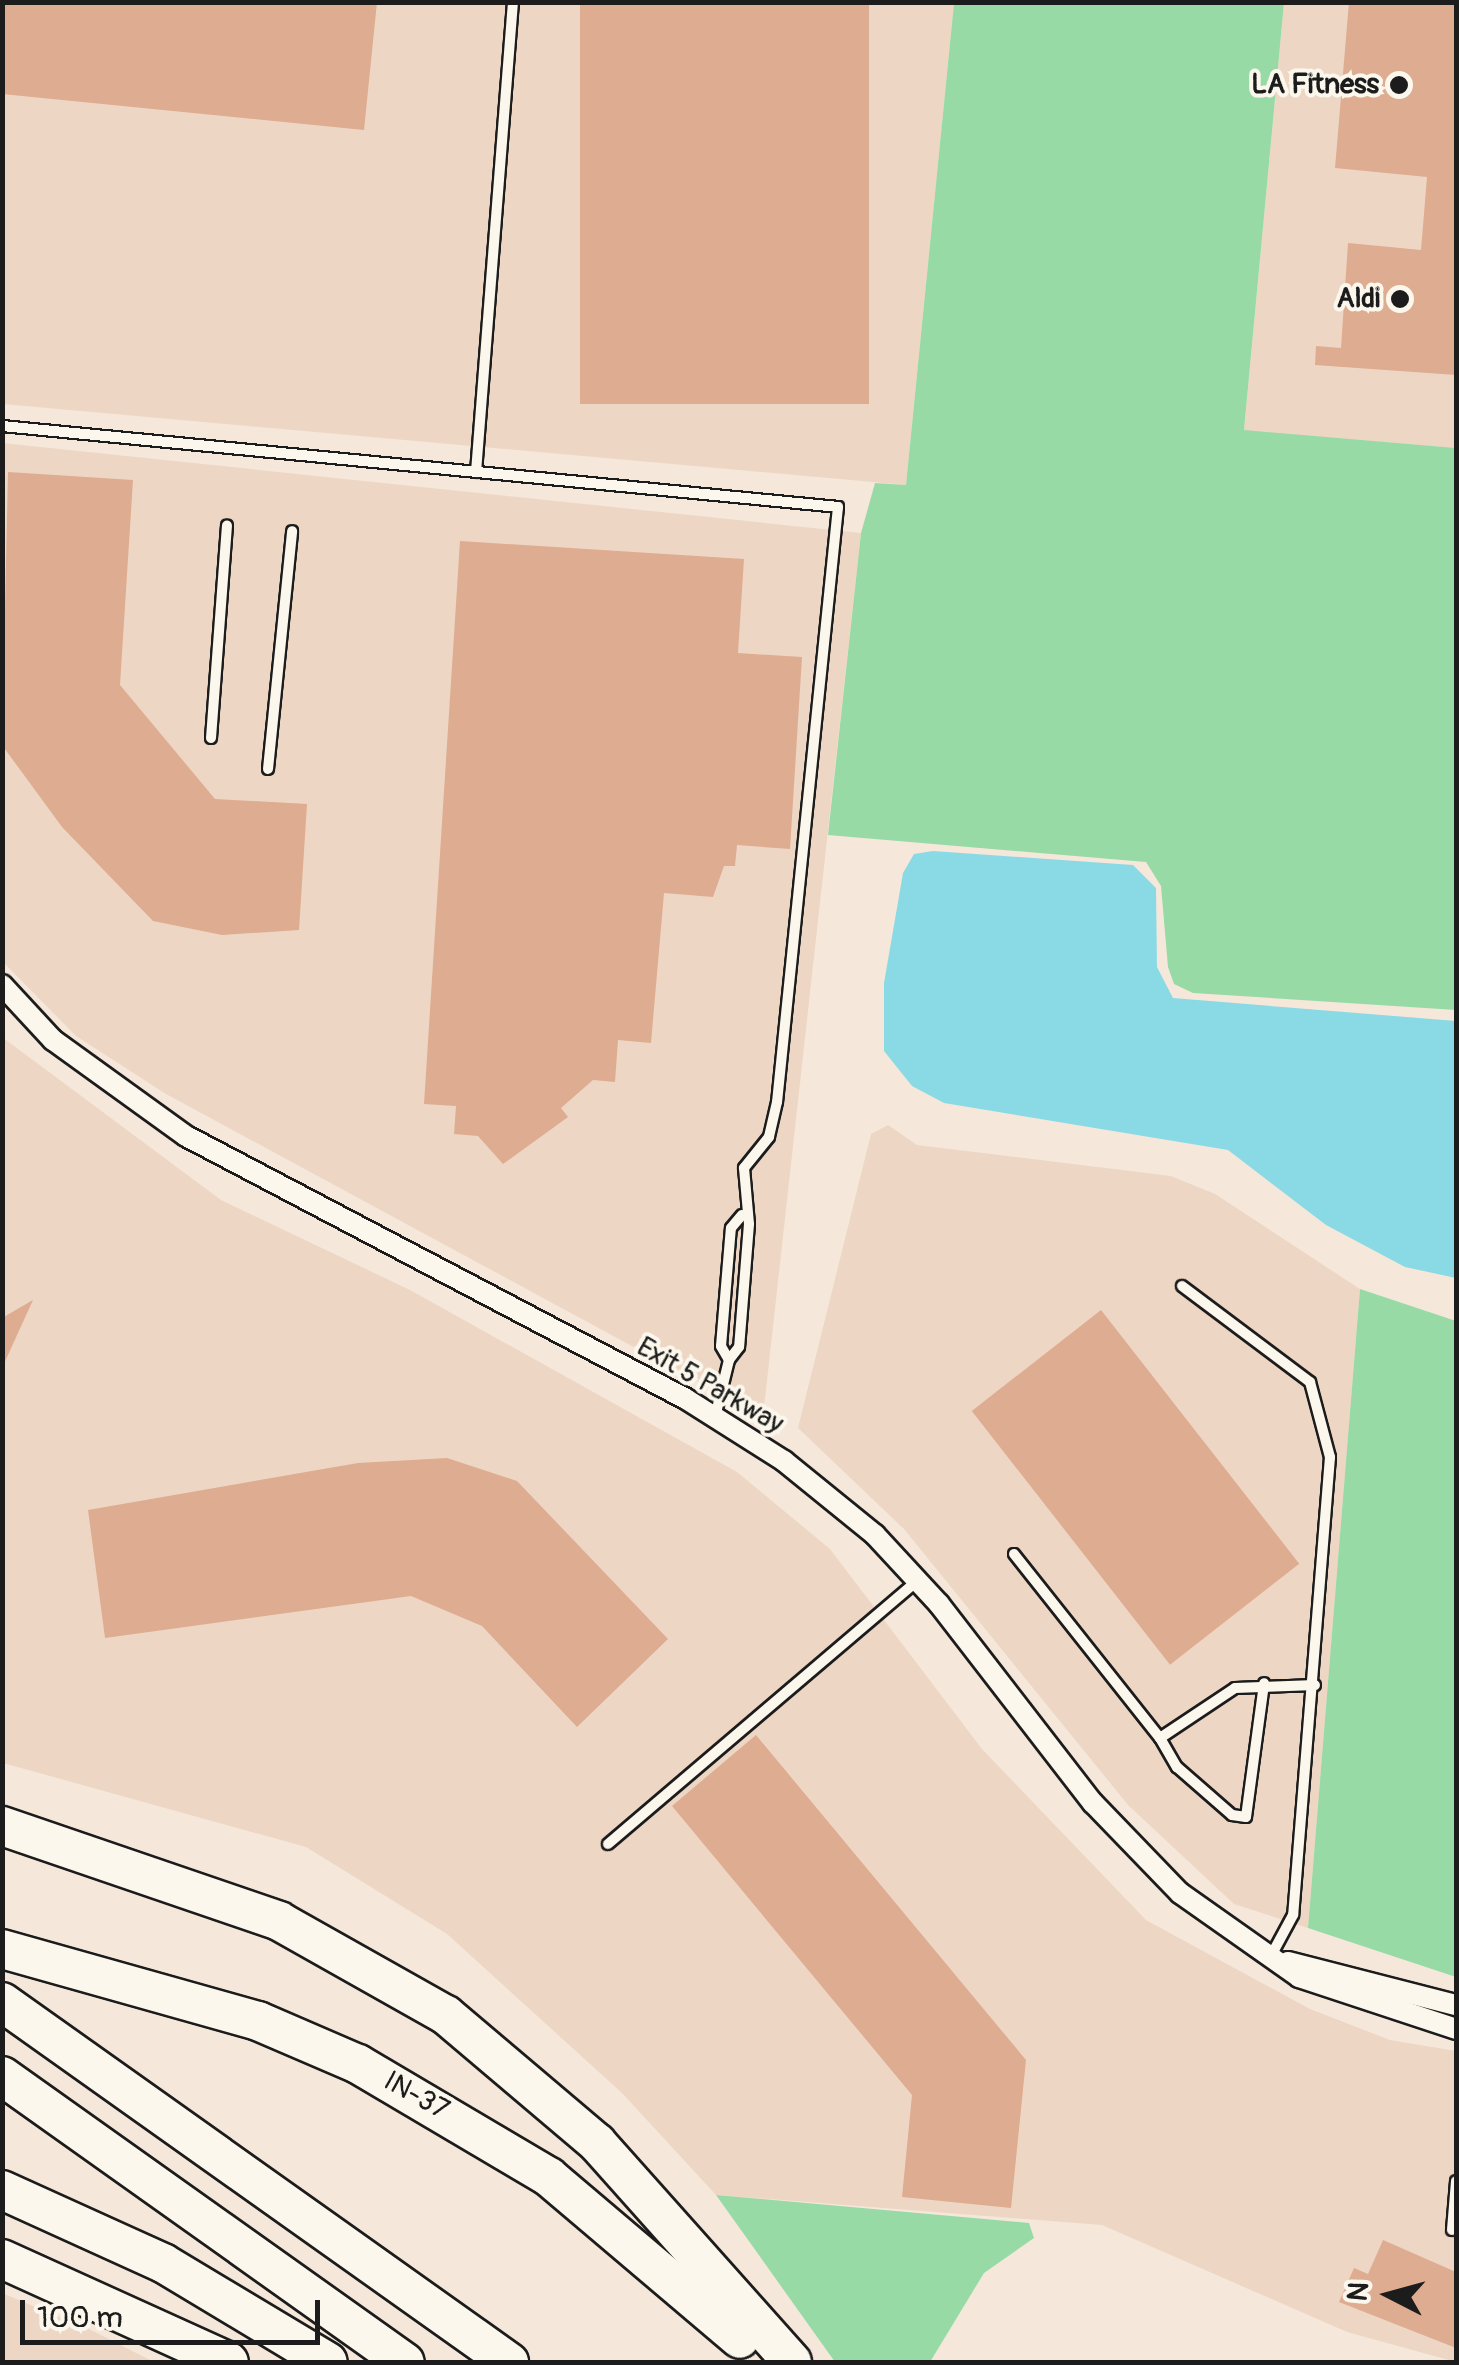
<!DOCTYPE html>
<html>
<head>
<meta charset="utf-8">
<style>
	body { margin:0 }
	#map { position:relative; width:1459px; height:2365px; overflow:hidden; background:#f5e8da; font-family:Pangolin,sans-serif }
	div>[style] { position:absolute }
	[style*='--x'] { left:calc(var(--x)*1px); top:calc(var(--y)*1px); width:calc(var(--w)*1px); rotate:calc(var(--a)*1deg) }
	.built>* { inset:0; background:#eed6c4 }
	.green>* { inset:0; background:#98daa5 }
	.water>* { inset:0; background:#8adae6 }
	.building>* { inset:0; background:#deac90; transform-origin:0 0 }
	.roads { filter:drop-shadow(2px 0 #1c1c1c) drop-shadow(-2px 0 #1c1c1c) drop-shadow(0 2px #1c1c1c) drop-shadow(0 -2px #1c1c1c) }
	.service>* { height:10px; margin:-5px; padding:0 5px; transform-origin:5px; border-radius:5px; background:#fbf7ec }
	.minor>* { height:20px; margin:-10px; padding:0 10px; transform-origin:10px; border-radius:10px; background:#fbf7ec }
	.motorway>* { height:38px; margin:-19px; padding:0 19px; transform-origin:19px; border-radius:19px; background:#fbf7ec }
	.dots>* { width:28px; height:28px; translate:-50% -50%; box-sizing:border-box; border:5px solid #fbf7ec; border-radius:50% }
	span { translate:-50% -50%; white-space:nowrap; text-align:center; line-height:1.15; -webkit-text-stroke:8px #fbf7ec; paint-order:stroke }
	.poi-label { font-size:28px; color:#1c1c1c; font-weight:700 }
	.right { translate:-100% -50%; text-align:right }
	.street-label { font-size:28px; color:#1c1c1c }
	.frame { position:absolute; inset:0; border:5px solid #1c1c1c; pointer-events:none }
	.north { position:absolute; left:1339px; top:2245px; width:100px; height:100px; -webkit-text-stroke:8px #fbf7ec; paint-order:stroke; rotate:276deg; font-size:28px; font-weight:700; line-height:40px; text-align:center; color:#1c1c1c }
	.north::after { content:''; display:block; margin:auto; width:35px; height:45px; background:#1c1c1c; clip-path:polygon(50% 0,100% 100%,50% 72%,0 100%) }
	.scale { position:absolute; left:20px; top:2300px; width:300px; height:45px; box-sizing:border-box; border:5px solid #1c1c1c; border-top:0; padding-left:12px; font-size:30px; line-height:35px; white-space:nowrap; color:#1c1c1c; -webkit-text-stroke:8px #fbf7ec; paint-order:stroke }
</style>
</head>
<body>
<div id="map">
	<div class="built">
		<div style="clip-path:polygon(2px 3px,954px 3px,906px 485px,3px 404px)"></div>
		<div style="clip-path:polygon(1284px 3px,1456px 3px,1456px 448px,1244px 431px)"></div>
		<div style="clip-path:polygon(2px 443px,861px 533px,763px 1417px,166px 1094px,76px 1036px,3px 962px)"></div>
		<div style="clip-path:polygon(2px 1037px,221px 1200px,410px 1290px,737px 1472px,830px 1549px,982px 1749px,1146px 1920px,1310px 2009px,1390px 2040px,1456px 2051px,1456px 2362px,1347px 2332px,1102px 2225px,716px 2195px,622px 2093px,447px 1934px,306px 1847px,3px 1763px)"></div>
		<div style="clip-path:polygon(888px 1125px,917px 1145px,1171px 1176px,1215px 1194px,1360px 1289px,1308px 1928px,1234px 1904px,1128px 1805px,904px 1529px,798px 1428px,871px 1134px)"></div>
		<div style="clip-path:polygon(2px 2293px,91px 2330px,154px 2362px,3px 2362px)"></div>
	</div>
	<div class="green">
		<div style="clip-path:polygon(954px 3px,1284px 3px,1244px 430px,1456px 448px,1456px 1010px,1193px 993px,1174px 984px,1168px 967px,1161px 886px,1146px 862px,828px 835px,861px 533px,875px 483px,906px 485px)"></div>
		<div style="clip-path:polygon(1360px 1289px,1456px 1321px,1456px 1977px,1308px 1928px)"></div>
		<div style="clip-path:polygon(716px 2195px,1029px 2223px,1034px 2238px,984px 2273px,930px 2362px,835px 2362px)"></div>
	</div>
	<div class="water">
		<div style="clip-path:polygon(933px 851px,1133px 865px,1156px 888px,1157px 967px,1173px 998px,1456px 1021px,1456px 1278px,1405px 1267px,1326px 1225px,1228px 1150px,944px 1103px,912px 1086px,884px 1051px,884px 983px,903px 873px,914px 854px)"></div>
	</div>
	<div class="building">
		<div style="clip-path:polygon(2px 2px,377px 2px,364px 130px,2px 94px)"></div>
		<div style="left:580px;top:2px;width:289px;height:402px"></div>
		<div style="clip-path:polygon(1349px 2px,1456px 2px,1456px 375px,1315px 365px,1316px 346px,1341px 348px,1348px 243px,1421px 250px,1427px 177px,1335px 168px)"></div>
		<div style="clip-path:polygon(8px 472px,133px 480px,120px 685px,215px 799px,307px 804px,299px 930px,222px 935px,153px 921px,62px 827px,2px 745px)"></div>
		<div style="clip-path:polygon(460px 541px,744px 559px,738px 653px,802px 657px,790px 849px,737px 845px,735px 866px,724px 866px,713px 897px,664px 893px,651px 1043px,618px 1040px,615px 1082px,593px 1080px,561px 1108px,568px 1117px,503px 1164px,478px 1136px,454px 1134px,456px 1106px,424px 1104px)"></div>
		<div style="clip-path:polygon(33px 1300px,2px 1368px,2px 1318px)"></div>
		<div style="left:1101px;top:1310px;width:322px;height:164px;rotate:52deg"></div>
		<div style="clip-path:polygon(447px 1458px,517px 1481px,668px 1639px,577px 1727px,482px 1626px,411px 1596px,105px 1638px,88px 1510px,358px 1463px)"></div>
		<div style="clip-path:polygon(756px 1735px,1026px 2060px,1011px 2208px,902px 2197px,912px 2095px,672px 1806px)"></div>
		<div style="clip-path:polygon(1383px 2240px,1456px 2272px,1456px 2348px,1339px 2302px,1354px 2268px,1368px 2274px)"></div>
	</div>
	<div class="roads">
		<div class="service">
			<div style="--x:2;--y:426;--w:840;--a:5.53"></div>
			<div style="--x:838;--y:507;--w:598;--a:95.85"></div>
			<div style="--x:777;--y:1102;--w:36;--a:103"></div>
			<div style="--x:769;--y:1137;--w:40;--a:129"></div>
			<div style="--x:744;--y:1168;--w:56;--a:84.9"></div>
			<div style="--x:749;--y:1224;--w:123;--a:94.6"></div>
			<div style="--x:739;--y:1347;--w:16;--a:128"></div>
			<div style="--x:729;--y:1360;--w:16;--a:-120"></div>
			<div style="--x:721;--y:1346;--w:118;--a:-85.2"></div>
			<div style="--x:731;--y:1228;--w:17;--a:-50"></div>
			<div style="--x:476;--y:472;--w:471;--a:-85.5"></div>
			<div style="--x:211;--y:738;--w:213;--a:-85.7"></div>
			<div style="--x:268;--y:769;--w:239;--a:-84.2"></div>
			<div style="--x:1182;--y:1286;--w:160;--a:36.9"></div>
			<div style="--x:1310;--y:1382;--w:78;--a:75.1"></div>
			<div style="--x:1330;--y:1457;--w:459;--a:94.6"></div>
			<div style="--x:1293;--y:1915;--w:44;--a:118.3"></div>
			<div style="--x:715;--y:1417;--w:59;--a:-76.2"></div>
			<div style="--x:1014;--y:1554;--w:235;--a:51.6"></div>
			<div style="--x:1160;--y:1738;--w:90;--a:-33.7"></div>
			<div style="--x:1235;--y:1688;--w:80;--a:-2.1"></div>
			<div style="--x:1160;--y:1738;--w:34;--a:60"></div>
			<div style="--x:1177;--y:1767;--w:73;--a:41.1"></div>
			<div style="--x:1232;--y:1815;--w:14;--a:8"></div>
			<div style="--x:1246;--y:1817;--w:135;--a:-82.3"></div>
			<div style="--x:608;--y:1844;--w:406;--a:-40.4"></div>
			<div style="--x:1452;--y:2230;--w:49;--a:-85.3"></div>
		</div>
		<div class="minor">
			<div style="--x:2;--y:985;--w:75;--a:47.2"></div>
			<div style="--x:53;--y:1040;--w:164;--a:35.8"></div>
			<div style="--x:186;--y:1136;--w:565;--a:27.74"></div>
			<div style="--x:686;--y:1399;--w:116;--a:32.3"></div>
			<div style="--x:784;--y:1461;--w:117;--a:39.1"></div>
			<div style="--x:875;--y:1535;--w:94;--a:47.2"></div>
			<div style="--x:939;--y:1604;--w:252;--a:52.3"></div>
			<div style="--x:1093;--y:1803;--w:125;--a:46"></div>
			<div style="--x:1180;--y:1893;--w:146;--a:35.2"></div>
			<div style="--x:1299;--y:1977;--w:165;--a:18.3"></div>
			<div style="--x:1288;--y:1962;--w:173;--a:14.4"></div>
		</div>
		<div class="motorway">
			<div style="--x:2;--y:1826;--w:293;--a:18.9"></div>
			<div style="--x:279;--y:1921;--w:192;--a:29.4"></div>
			<div style="--x:446;--y:2015;--w:198;--a:40.3"></div>
			<div style="--x:597;--y:2143;--w:293;--a:48.3"></div>
			<div style="--x:2;--y:1949;--w:266;--a:15.7"></div>
			<div style="--x:258;--y:2021;--w:109;--a:23.3"></div>
			<div style="--x:358;--y:2064;--w:222;--a:30.6"></div>
			<div style="--x:549;--y:2177;--w:250;--a:40.3"></div>
			<div style="--x:2;--y:2002;--w:622;--a:35.38"></div>
			<div style="--x:2;--y:2076;--w:494;--a:35.4"></div>
			<div style="--x:2;--y:2190;--w:177;--a:24.4"></div>
			<div style="--x:163;--y:2263;--w:192;--a:31"></div>
			<div style="--x:2;--y:2259;--w:249;--a:24.4"></div>
		</div>
	</div>
	<div class="dots">
		<div style="left:1399px;top:85px;background:#1c1c1c"></div>
		<div style="left:1400px;top:299px;background:#1c1c1c"></div>
	</div>
	<div class="poi-label">
		<span class="right" style="left:1379px;top:85px">LA Fitness</span>
		<span class="right" style="left:1380px;top:299px">Aldi</span>
	</div>
	<div class="street-label">
		<span style="left:710px;top:1386px;rotate:30deg">Exit 5 Parkway</span>
		<span style="left:416px;top:2096px;rotate:29deg">IN-37</span>
	</div>
	<div class="frame"></div>
	<div class="north">N</div>
	<div class="scale">100 m</div>
</div>
</body>
</html>
